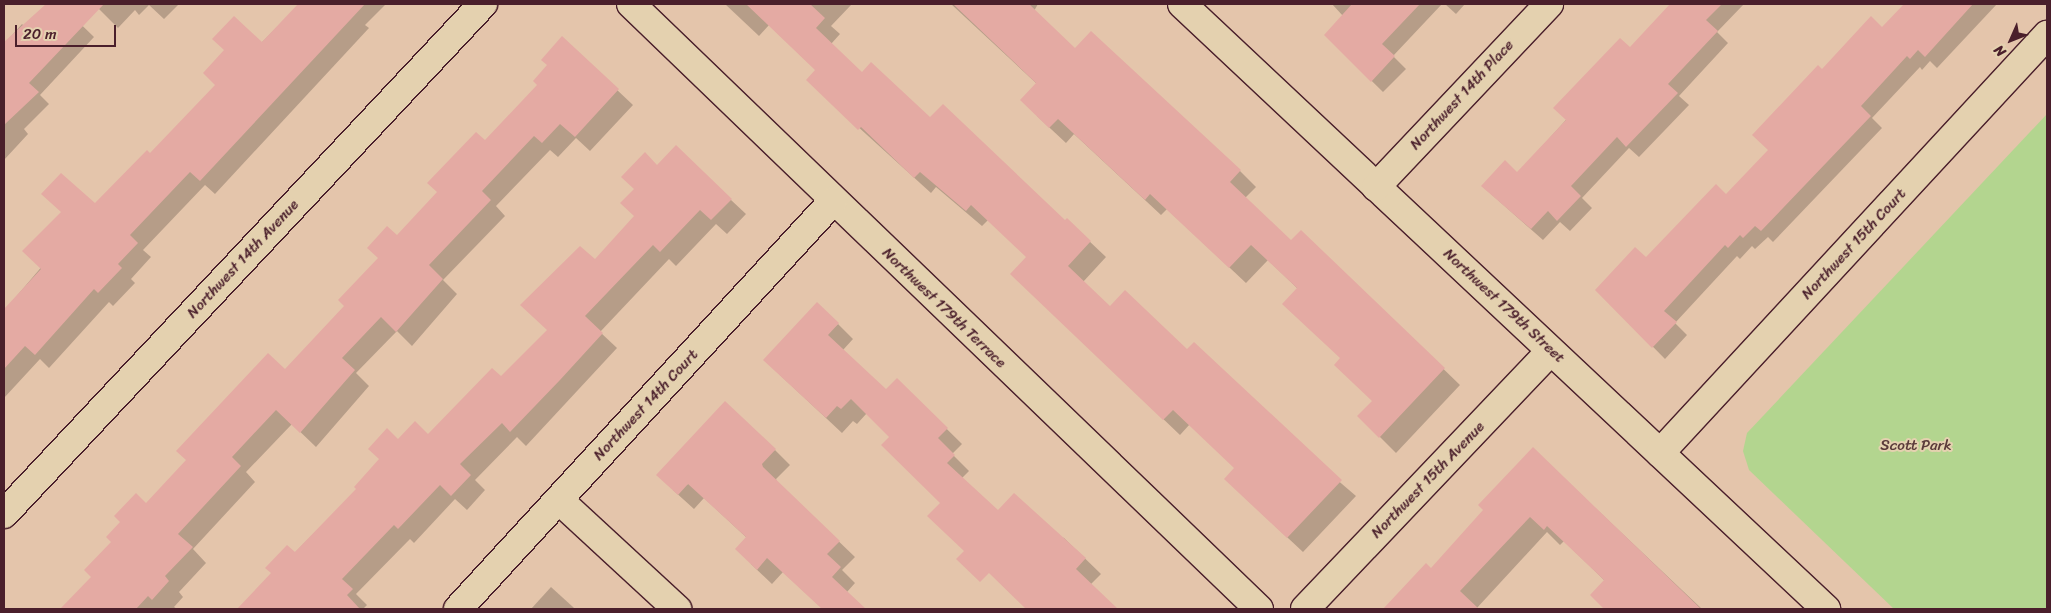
<!DOCTYPE html>
<html>
<head>
<meta charset="utf-8">
<style>
	body { margin:0 }
	#map { position:relative; width:2051px; height:613px; overflow:hidden; background:#e4c5ab; font-family:Sriracha,sans-serif }
	div>[style] { position:absolute }
	[style*='--x'] { left:calc(var(--x)*1px); top:calc(var(--y)*1px); width:calc(var(--w)*1px); rotate:calc(var(--a)*1deg) }
	.green>* { inset:0; background:#b3d58f }
	.shadow>* { inset:0; background:#0003 }
	.building>* { inset:0; background:#e4aaa3 }
	.roads { filter:drop-shadow(1px 0 #4a1f2b) drop-shadow(-1px 0 #4a1f2b) drop-shadow(0 1px #4a1f2b) drop-shadow(0 -1px #4a1f2b) }
	.street>* { height:28px; margin:-14px; padding:0 14px; transform-origin:14px; border-radius:14px; background:#e4d1af }
	span { translate:-50% -50%; white-space:nowrap; text-align:center; line-height:1.15; -webkit-text-stroke:4px #e4d1af; paint-order:stroke }
	.street-label { font-size:15px; color:#4a1f2b }
	.park-label { font-size:15px; color:#5a3a3a }
	.frame { position:absolute; inset:0; border:5px solid #4a1f2b; pointer-events:none }
	.north { position:absolute; left:1986px; top:15px; width:50px; height:50px; -webkit-text-stroke:4px #e4d1af; paint-order:stroke; rotate:226deg; font-size:14px; font-weight:700; line-height:20px; text-align:center; color:#4a1f2b }
	.north::after { content:''; display:block; margin:auto; width:18px; height:22px; background:#4a1f2b; clip-path:polygon(50% 0,100% 100%,50% 72%,0 100%) }
	.scale { position:absolute; left:15px; top:25px; width:101px; height:22px; box-sizing:border-box; border:2px solid #4a1f2b; border-top:0; padding-left:6px; font-size:15px; line-height:18px; white-space:nowrap; color:#4a1f2b; -webkit-text-stroke:4px #e4d1af; paint-order:stroke }
</style>
</head>
<body>
<div id="map">
	<div class="green">
		<div style="clip-path:polygon(2047px 114px,2047px 609px,1894px 609px,1749px 470px,1743px 451px,1747px 433px)"></div>
	</div>
	<div class="shadow">
		<div style="clip-path:polygon(48px 4px,60px 4px,94px 37px,40px 95px,49px 104px,24px 129px,28px 134px,4px 160px,4px 44px,22px 24px,25px 27px)"></div>
		<div style="clip-path:polygon(94px 4px,179px 4px,164px 19px,149px 5px,139px 15px,135px 10px,118px 28px)"></div>
		<div style="clip-path:polygon(300px 4px,386px 4px,365px 25px,369px 28px,215px 194px,205px 185px,143px 250px,151px 257px,131px 279px,135px 283px,113px 306px,109px 302px,49px 368px,40px 359px,4px 398px,4px 311px,95px 204px,150px 155px)"></div>
		<div style="clip-path:polygon(725px 4px,852px 4px,831px 26px,840px 34px,831px 44px,862px 73px,930px 119px,1065px 222px,1067px 220px,1106px 257px,1083px 282px,1110px 307px,1187px 351px,1356px 496px,1303px 552px,1241px 494px,1236px 468px,1190px 424px,1180px 435px,1027px 289px,1028px 257px,988px 220px,982px 226px,936px 187px,931px 193px,823px 95px,816px 70px,769px 25px,759px 36px)"></div>
		<div style="clip-path:polygon(951px 4px,1038px 4px,1034px 11px,1075px 50px,1240px 171px,1256px 187px,1245px 198px,1291px 242px,1301px 231px,1460px 385px,1396px 453px,1359px 416px,1373px 401px,1298px 289px,1268px 260px,1246px 283px,1167px 209px,1161px 215px,1074px 134px,1066px 143px,1037px 116px,1037px 84px)"></div>
		<div style="clip-path:polygon(1332px 4px,1442px 4px,1393px 56px,1406px 69px,1383px 92px,1325px 35px,1343px 16px)"></div>
		<div style="clip-path:polygon(1445px 4px,1465px 4px,1456px 14px)"></div>
		<div style="clip-path:polygon(1671px 4px,1744px 4px,1717px 32px,1728px 43px,1679px 96px,1689px 105px,1639px 157px,1629px 148px,1582px 198px,1592px 208px,1570px 231px,1560px 222px,1543px 240px,1482px 186px,1517px 174px)"></div>
		<div style="clip-path:polygon(1906px 4px,1997px 4px,1937px 68px,1930px 61px,1922px 70px,1920px 67px,1872px 118px,1882px 128px,1773px 242px,1768px 237px,1755px 249px,1752px 246px,1740px 259px,1737px 256px,1675px 323px,1687px 335px,1665px 359px,1597px 290px,1646px 259px,1727px 196px,1770px 150px,1822px 71px,1882px 29px)"></div>
		<div style="clip-path:polygon(562px 38px,633px 105px,590px 151px,576px 138px,558px 157px,550px 150px,496px 206px,505px 216px,443px 280px,457px 294px,412px 346px,397px 331px,356px 373px,369px 386px,316px 447px,292px 424px,246px 472px,255px 482px,193px 549px,206px 563px,179px 592px,183px 597px,174px 607px,177px 609px,62px 609px,93px 577px,146px 504px,285px 371px,345px 306px,397px 237px,538px 85px)"></div>
		<div style="clip-path:polygon(657px 166px,731px 200px,746px 214px,727px 234px,716px 224px,676px 266px,669px 259px,600px 332px,617px 348px,526px 446px,517px 437px,475px 480px,485px 490px,467px 510px,455px 499px,414px 543px,410px 539px,356px 594px,367px 605px,363px 609px,239px 609px,358px 489px,398px 441px,428px 435px,501px 378px,548px 330px,595px 261px,635px 216px)"></div>
		<div style="clip-path:polygon(838px 324px,853px 339px,843px 350px,886px 391px,897px 380px,962px 444px,952px 454px,969px 471px,962px 478px,998px 512px,1064px 538px,1101px 574px,1090px 585px,1116px 609px,1027px 609px,945px 530px,941px 503px,890px 437px,867px 413px,857px 424px,853px 421px,842px 433px,780px 375px)"></div>
		<div style="clip-path:polygon(1533px 449px,1702px 609px,1606px 609px,1592px 595px,1605px 581px,1564px 541px,1560px 545px,1547px 532px,1476px 609px,1401px 609px,1392px 601px,1431px 570px,1485px 510px)"></div>
		<div style="clip-path:polygon(775px 450px,790px 465px,776px 479px,777px 482px,855px 557px,842px 570px,855px 583px,847px 592px,865px 609px,823px 609px,783px 572px,772px 584px,751px 564px,747px 538px,704px 498px,694px 509px,673px 490px)"></div>
		<div style="clip-path:polygon(551px 587px,573px 607px,575px 609px,531px 609px)"></div>
	</div>
	<div class="building">
		<div style="clip-path:polygon(46px 4px,104px 4px,29px 83px,39px 92px,4px 125px,4px 42px)"></div>
		<div style="clip-path:polygon(298px 4px,365px 4px,200px 181px,190px 172px,130px 235px,138px 243px,118px 264px,122px 268px,98px 293px,94px 289px,35px 355px,25px 346px,4px 369px,4px 309px,41px 269px,22px 251px,61px 212px,41px 194px,61px 173px,95px 203px,147px 150px,150px 153px,215px 85px,203px 73px,224px 50px,212px 39px,234px 16px,262px 42px)"></div>
		<div style="clip-path:polygon(746px 4px,810px 4px,825px 18px,816px 28px,862px 72px,871px 62px,930px 117px,943px 104px,1065px 220px,1067px 218px,1091px 241px,1068px 266px,1110px 306px,1125px 290px,1187px 349px,1194px 342px,1342px 480px,1287px 538px,1224px 479px,1234px 468px,1173px 410px,1163px 420px,1010px 274px,1026px 257px,971px 205px,966px 211px,920px 172px,914px 178px,861px 127px,858px 130px,806px 80px,815px 70px)"></div>
		<div style="clip-path:polygon(953px 4px,1029px 4px,1075px 48px,1091px 31px,1241px 170px,1230px 182px,1291px 240px,1301px 230px,1445px 368px,1379px 438px,1357px 416px,1372px 401px,1334px 365px,1340px 358px,1282px 304px,1297px 288px,1251px 245px,1229px 268px,1150px 194px,1145px 200px,1058px 119px,1049px 128px,1020px 100px,1036px 83px)"></div>
		<div style="clip-path:polygon(1352px 4px,1420px 4px,1382px 44px,1395px 56px,1371px 82px,1324px 35px)"></div>
		<div style="clip-path:polygon(1670px 4px,1722px 4px,1706px 20px,1718px 31px,1668px 84px,1678px 93px,1626px 147px,1617px 137px,1571px 186px,1581px 196px,1557px 221px,1548px 211px,1531px 229px,1481px 186px,1505px 160px,1517px 172px,1566px 120px,1553px 108px,1620px 38px,1630px 47px)"></div>
		<div style="clip-path:polygon(1904px 4px,1973px 4px,1925px 57px,1918px 50px,1910px 59px,1907px 56px,1861px 106px,1871px 116px,1761px 231px,1755px 226px,1743px 238px,1740px 235px,1728px 248px,1725px 245px,1664px 311px,1677px 322px,1652px 348px,1595px 290px,1635px 247px,1646px 257px,1716px 184px,1726px 194px,1768px 150px,1752px 135px,1818px 65px,1822px 69px,1871px 16px,1882px 27px)"></div>
		<div style="clip-path:polygon(562px 36px,619px 89px,575px 137px,560px 124px,542px 143px,534px 136px,482px 191px,491px 200px,429px 265px,443px 279px,396px 332px,381px 317px,342px 358px,355px 370px,300px 433px,276px 410px,232px 457px,241px 466px,178px 534px,193px 547px,165px 576px,169px 581px,152px 600px,148px 596px,136px 609px,60px 609px,91px 577px,84px 570px,111px 542px,106px 537px,120px 522px,114px 516px,136px 493px,146px 503px,186px 460px,176px 451px,268px 353px,285px 369px,344px 306px,338px 300px,378px 258px,367px 248px,387px 226px,397px 235px,437px 192px,427px 183px,476px 132px,485px 140px,537px 85px,533px 81px,547px 65px,541px 60px)"></div>
		<div style="clip-path:polygon(676px 145px,732px 199px,711px 220px,700px 210px,660px 252px,653px 245px,585px 316px,603px 333px,560px 380px,510px 432px,502px 423px,460px 464px,471px 475px,451px 496px,440px 485px,398px 529px,394px 525px,342px 579px,353px 589px,347px 595px,360px 609px,237px 609px,271px 573px,265px 568px,287px 545px,295px 552px,356px 489px,354px 487px,379px 459px,368px 449px,387px 428px,398px 439px,415px 421px,428px 434px,492px 368px,501px 376px,547px 330px,520px 305px,580px 246px,595px 259px,634px 216px,620px 203px,634px 189px,621px 177px,645px 152px,657px 165px)"></div>
		<div style="clip-path:polygon(817px 302px,839px 323px,828px 335px,886px 389px,897px 378px,948px 428px,938px 438px,955px 455px,947px 463px,998px 510px,1014px 493px,1086px 558px,1076px 569px,1118px 609px,1026px 609px,989px 573px,980px 582px,956px 559px,964px 551px,927px 516px,940px 503px,881px 445px,889px 437px,851px 399px,841px 409px,837px 406px,826px 418px,763px 360px)"></div>
		<div style="clip-path:polygon(725px 401px,776px 449px,762px 464px,763px 467px,840px 541px,827px 554px,841px 567px,832px 577px,866px 609px,822px 609px,767px 558px,757px 570px,735px 549px,746px 537px,688px 484px,678px 495px,656px 475px)"></div>
		<div style="clip-path:polygon(1533px 447px,1595px 507px,1701px 609px,1604px 609px,1590px 595px,1604px 580px,1547px 526px,1544px 530px,1530px 517px,1460px 591px,1479px 609px,1383px 609px,1426px 563px,1431px 568px,1483px 510px,1478px 505px)"></div>
	</div>
	<div class="roads">
		<div class="street">
			<div style="--x:631;--y:4;--w:872;--a:43.93"></div>
			<div style="--x:1182;--y:4;--w:884;--a:43.21"></div>
			<div style="--x:1376;--y:187;--w:252;--a:-46.6"></div>
			<div style="--x:1660;--y:453;--w:570;--a:-47.21"></div>
			<div style="--x:559;--y:500;--w:161;--a:42.7"></div>
			<div style="--x:4;--y:514;--w:700;--a:-46.8"></div>
			<div style="--x:458;--y:609;--w:554;--a:-47.41"></div>
			<div style="--x:1305;--y:609;--w:356;--a:-46.4"></div>
		</div>
	</div>
	<div class="street-label">
		<span style="left:1462px;top:95px;rotate:-47deg">Northwest 14th Place</span>
		<span style="left:1854px;top:244px;rotate:-47deg">Northwest 15th Court</span>
		<span style="left:243px;top:259px;rotate:-47deg">Northwest 14th Avenue</span>
		<span style="left:1504px;top:306px;rotate:43deg">Northwest 179th Street</span>
		<span style="left:944px;top:308px;rotate:44deg">Northwest 179th Terrace</span>
		<span style="left:646px;top:405px;rotate:-47deg">Northwest 14th Court</span>
		<span style="left:1428px;top:480px;rotate:-46deg">Northwest 15th Avenue</span>
	</div>
	<div class="park-label">
		<span style="left:1916px;top:446px">Scott Park</span>
	</div>
	<div class="frame"></div>
	<div class="north">N</div>
	<div class="scale">20 m</div>
</div>
</body>
</html>
